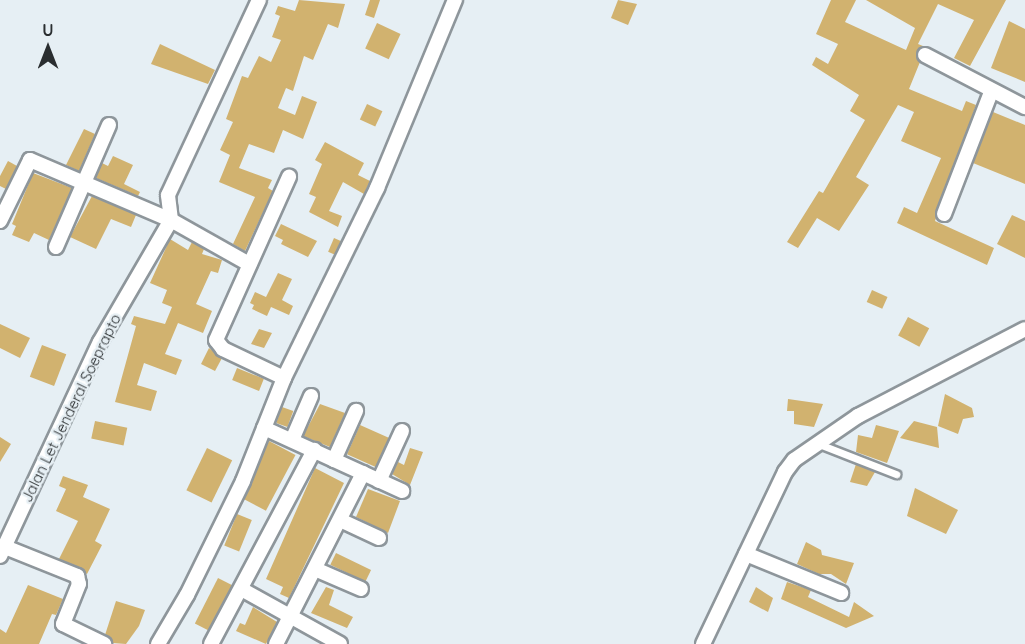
<!DOCTYPE html>
<html>
<head>
<meta charset="utf-8">
<style>
	body { margin:0 }
	#map { position:relative; width:1025px; height:644px; overflow:hidden; background:#e6eff4; font-family:Quicksand,sans-serif }
	div>[style] { position:absolute }
	[style*='--x'] { left:calc(var(--x)*1px); top:calc(var(--y)*1px); width:calc(var(--w)*1px); rotate:calc(var(--a)*1deg) }
	.building>* { inset:0; background:#d1b26f; transform-origin:0 0 }
	.roads { filter:drop-shadow(2px 0 #8e969b) drop-shadow(-2px 0 #8e969b) drop-shadow(0 2px #8e969b) drop-shadow(0 -2px #8e969b) }
	.service>* { height:7px; margin:-3.5px; padding:0 3.5px; transform-origin:3.5px; border-radius:3.5px; background:#fff }
	.minor>* { height:14px; margin:-7px; padding:0 7px; transform-origin:7px; border-radius:7px; background:#fff }
	span { translate:-50% -50%; white-space:nowrap; text-align:center; line-height:1.15; -webkit-text-stroke:5px #e6eff4; paint-order:stroke }
	.street-label { font-size:15px; color:#2a2e30 }
	.north { position:absolute; left:18px; top:18px; width:60px; height:60px; -webkit-text-stroke:4px #e6eff4; paint-order:stroke; rotate:0deg; font-size:16px; font-weight:700; line-height:24px; text-align:center; color:#2a2e30 }
	.north::after { content:''; display:block; margin:auto; width:21px; height:27px; background:#2a2e30; clip-path:polygon(50% 0,100% 100%,50% 72%,0 100%) }
</style>
</head>
<body>
<div id="map">
	<div class="building">
		<div style="clip-path:polygon(299px 0,345px 4px,338px 28px,328px 24px,313px 60px,304px 56px,293px 91px,286px 88px,278px 108px,295px 115px,302px 96px,317px 102px,303px 139px,283px 130px,274px 153px,249px 144px,239px 168px,272px 180px,268px 188px,273px 191px,245px 251px,233px 244px,255px 197px,219px 182px,230px 155px,220px 150px,233px 122px,226px 119px,242px 76px,248px 78px,259px 56px,271px 62px,281px 40px,272px 37px,280px 16px,275px 14px,278px 6px,295px 11px)"></div>
		<div style="clip-path:polygon(370px 0,380px 0,374px 18px,365px 15px)"></div>
		<div style="clip-path:polygon(618px 0,637px 4px,628px 25px,611px 18px)"></div>
		<div style="clip-path:polygon(831px 0,856px 0,845px 22px,906px 50px,915px 28px,866px 0,1006px 0,970px 66px,954px 58px,974px 20px,938px 4px,918px 44px,923px 46px,917px 51px,920px 62px,909px 89px,962px 111px,966px 101px,976px 105px,935px 221px,994px 248px,987px 265px,897px 223px,904px 207px,917px 213px,941px 158px,901px 141px,914px 112px,898px 105px,856px 177px,869px 185px,839px 231px,817px 218px,798px 248px,787px 242px,819px 191px,823px 193px,865px 120px,850px 111px,859px 95px,812px 65px,816px 57px,828px 64px,838px 44px,816px 34px)"></div>
		<div style="clip-path:polygon(1009px 21px,1025px 29px,1025px 82px,991px 68px)"></div>
		<div style="left:377px;top:23px;width:26px;height:28px;rotate:25deg"></div>
		<div style="clip-path:polygon(160px 44px,215px 70px,208px 84px,151px 64px)"></div>
		<div style="left:367px;top:104px;width:17px;height:17px;rotate:25deg"></div>
		<div style="clip-path:polygon(993px 112px,1025px 125px,1025px 184px,973px 163px)"></div>
		<div style="clip-path:polygon(84px 129px,95px 134px,79px 171px,66px 165px)"></div>
		<div style="clip-path:polygon(325px 142px,364px 163px,358px 175px,370px 181px,364px 194px,343px 182px,329px 211px,342px 216px,338px 227px,309px 212px,316px 197px,309px 194px,322px 164px,315px 160px)"></div>
		<div style="clip-path:polygon(113px 156px,133px 165px,124px 184px,140px 192px,138px 196px,96px 178px,102px 163px,108px 166px)"></div>
		<div style="clip-path:polygon(8px 161px,17px 166px,6px 189px,0 186px,0 176px)"></div>
		<div style="clip-path:polygon(33px 173px,72px 188px,49px 240px,34px 233px,29px 242px,12px 235px,16px 226px,12px 224px)"></div>
		<div style="clip-path:polygon(92px 196px,136px 215px,131px 227px,111px 219px,96px 249px,70px 237px)"></div>
		<div style="clip-path:polygon(1012px 215px,1025px 221px,1025px 258px,997px 244px)"></div>
		<div style="clip-path:polygon(281px 224px,317px 241px,308px 257px,281px 244px,283px 240px,275px 236px)"></div>
		<div style="left:334px;top:238px;width:8px;height:15px;rotate:23deg"></div>
		<div style="clip-path:polygon(170px 239px,188px 250px,192px 242px,204px 249px,202px 254px,222px 260px,218px 273px,211px 271px,196px 304px,212px 311px,203px 333px,178px 323px,165px 354px,182px 360px,176px 375px,144px 363px,137px 385px,157px 391px,151px 411px,115px 402px,136px 326px,131px 324px,134px 316px,165px 324px,172px 307px,162px 303px,167px 290px,150px 283px)"></div>
		<div style="clip-path:polygon(278px 273px,292px 279px,282px 300px,293px 306px,289px 315px,271px 307px,267px 316px,252px 309px,254px 305px,250px 303px,255px 292px,266px 297px)"></div>
		<div style="left:872px;top:290px;width:17px;height:13px;rotate:24deg"></div>
		<div style="left:908px;top:317px;width:24px;height:21px;rotate:28deg"></div>
		<div style="clip-path:polygon(0 324px,30px 338px,20px 358px,0 348px)"></div>
		<div style="clip-path:polygon(259px 329px,272px 333px,264px 348px,251px 344px)"></div>
		<div style="left:42px;top:345px;width:26px;height:34px;rotate:21deg"></div>
		<div style="clip-path:polygon(209px 348px,222px 358px,215px 371px,201px 364px)"></div>
		<div style="left:237px;top:368px;width:29px;height:13px;rotate:22deg"></div>
		<div style="clip-path:polygon(945px 394px,972px 408px,974px 417px,963px 419px,958px 434px,938px 426px)"></div>
		<div style="clip-path:polygon(788px 399px,823px 404px,814px 427px,794px 424px,794px 411px,787px 411px)"></div>
		<div style="clip-path:polygon(320px 404px,345px 413px,330px 447px,303px 436px)"></div>
		<div style="left:282px;top:407px;width:12px;height:17px;rotate:20deg"></div>
		<div style="left:95px;top:421px;width:33px;height:18px;rotate:12deg"></div>
		<div style="clip-path:polygon(914px 421px,937px 427px,939px 448px,900px 438px)"></div>
		<div style="left:360px;top:425px;width:32px;height:32px;rotate:24deg"></div>
		<div style="clip-path:polygon(876px 425px,899px 431px,887px 463px,856px 452px,858px 435px,872px 438px)"></div>
		<div style="clip-path:polygon(0 437px,11px 444px,0 462px)"></div>
		<div style="left:269px;top:441px;width:30px;height:63px;rotate:28deg"></div>
		<div style="left:207px;top:448px;width:28px;height:47px;rotate:26deg"></div>
		<div style="clip-path:polygon(410px 448px,423px 452px,410px 485px,392px 474px,398px 462px,404px 465px)"></div>
		<div style="clip-path:polygon(856px 464px,875px 472px,867px 486px,850px 482px)"></div>
		<div style="clip-path:polygon(315px 468px,344px 483px,289px 598px,280px 594px,283px 587px,266px 579px)"></div>
		<div style="clip-path:polygon(63px 476px,88px 485px,83px 497px,110px 509px,95px 541px,102px 545px,87px 574px,59px 559px,78px 521px,56px 511px,66px 489px,59px 486px)"></div>
		<div style="clip-path:polygon(915px 488px,958px 510px,946px 534px,907px 516px)"></div>
		<div style="clip-path:polygon(368px 489px,400px 501px,388px 533px,356px 517px)"></div>
		<div style="left:237px;top:514px;width:16px;height:34px;rotate:22deg"></div>
		<div style="clip-path:polygon(806px 542px,821px 550px,822px 555px,854px 563px,846px 584px,831px 574px,819px 574px,797px 564px)"></div>
		<div style="left:336px;top:553px;width:39px;height:13px;rotate:26deg"></div>
		<div style="left:218px;top:578px;width:16px;height:51px;rotate:27deg"></div>
		<div style="clip-path:polygon(787px 582px,811px 590px,808px 597px,849px 617px,854px 602px,874px 616px,846px 628px,781px 599px)"></div>
		<div style="clip-path:polygon(28px 585px,63px 599px,56px 615px,52px 614px,39px 644px,0 644px,0 629px,6px 633px)"></div>
		<div style="clip-path:polygon(326px 587px,334px 590px,329px 605px,353px 617px,347px 628px,311px 613px)"></div>
		<div style="clip-path:polygon(756px 587px,773px 598px,768px 612px,749px 602px)"></div>
		<div style="clip-path:polygon(116px 601px,145px 610px,139px 626px,126px 644px,113px 643px,105px 635px)"></div>
		<div style="clip-path:polygon(253px 607px,277px 622px,266px 644px,236px 631px,240px 623px,245px 625px)"></div>
	</div>
	<div class="roads">
		<div class="service">
			<div style="--x:819;--y:444;--w:83;--a:21.3"></div>
		</div>
		<div class="minor">
			<div style="--x:925;--y:55;--w:113;--a:27.5"></div>
			<div style="--x:944;--y:214;--w:131;--a:-68.9"></div>
			<div style="--x:0;--y:221;--w:68;--a:-63.8"></div>
			<div style="--x:30;--y:160;--w:153;--a:23.1"></div>
			<div style="--x:171;--y:220;--w:90;--a:29.4"></div>
			<div style="--x:56;--y:247;--w:133;--a:-66.5"></div>
			<div style="--x:284;--y:378;--w:68;--a:-154.6"></div>
			<div style="--x:223;--y:349;--w:11;--a:-128"></div>
			<div style="--x:216;--y:340;--w:179;--a:-65.9"></div>
			<div style="--x:264;--y:428;--w:152;--a:24.5"></div>
			<div style="--x:292;--y:440;--w:48;--a:-66.6"></div>
			<div style="--x:334;--y:460;--w:54;--a:-65.8"></div>
			<div style="--x:379;--y:481;--w:55;--a:-65.3"></div>
			<div style="--x:340;--y:520;--w:43;--a:24.8"></div>
			<div style="--x:5;--y:547;--w:78;--a:21.9"></div>
			<div style="--x:77;--y:576;--w:8;--a:76"></div>
			<div style="--x:79;--y:584;--w:43;--a:111.8"></div>
			<div style="--x:63;--y:624;--w:46;--a:26"></div>
			<div style="--x:746;--y:554;--w:103;--a:22.3"></div>
			<div style="--x:0;--y:556;--w:236;--a:-65"></div>
			<div style="--x:100;--y:342;--w:141;--a:-59.8"></div>
			<div style="--x:171;--y:220;--w:25;--a:-97"></div>
			<div style="--x:168;--y:195;--w:215;--a:-65"></div>
			<div style="--x:315;--y:569;--w:50;--a:23.5"></div>
			<div style="--x:243;--y:590;--w:111;--a:29.1"></div>
			<div style="--x:158;--y:644;--w:57;--a:-59.4"></div>
			<div style="--x:187;--y:595;--w:127;--a:-63.8"></div>
			<div style="--x:243;--y:481;--w:111;--a:-68.3"></div>
			<div style="--x:284;--y:378;--w:212;--a:-63.9"></div>
			<div style="--x:377;--y:188;--w:204;--a:-67.5"></div>
			<div style="--x:211;--y:644;--w:220;--a:-62"></div>
			<div style="--x:276;--y:644;--w:192;--a:-63"></div>
			<div style="--x:703;--y:644;--w:191;--a:-64.5"></div>
			<div style="--x:785;--y:472;--w:15;--a:-53"></div>
			<div style="--x:794;--y:460;--w:78;--a:-34.5"></div>
			<div style="--x:858;--y:416;--w:188;--a:-27.5"></div>
		</div>
	</div>
	<div class="street-label">
		<span style="left:71px;top:408px;rotate:-64deg">Jalan Let Jenderal Soeprapto</span>
	</div>
	<div class="north">U</div>
</div>
</body>
</html>
